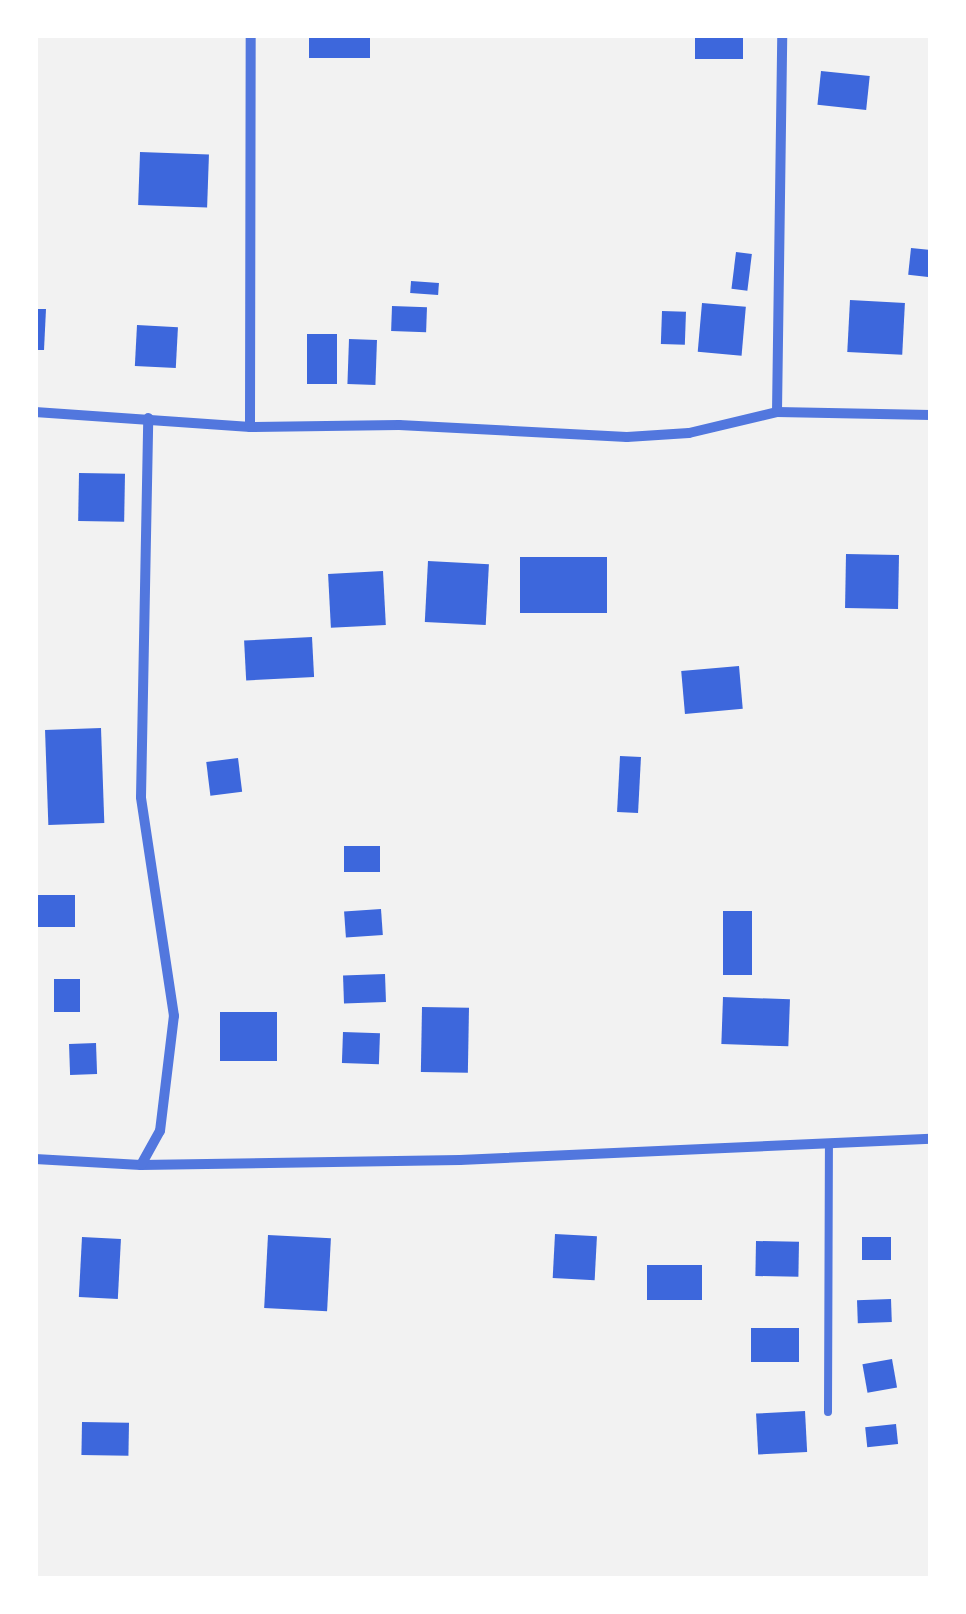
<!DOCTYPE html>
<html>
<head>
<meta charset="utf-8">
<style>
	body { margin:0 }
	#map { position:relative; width:966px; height:1614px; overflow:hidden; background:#f2f2f2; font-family:"Exo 2",sans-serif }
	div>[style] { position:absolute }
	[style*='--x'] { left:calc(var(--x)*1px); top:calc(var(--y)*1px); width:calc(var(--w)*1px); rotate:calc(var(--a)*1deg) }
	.building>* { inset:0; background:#3d67dc; transform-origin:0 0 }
	.service>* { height:8px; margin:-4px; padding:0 4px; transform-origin:4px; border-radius:4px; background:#5277de }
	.minor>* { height:10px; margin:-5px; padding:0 5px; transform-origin:5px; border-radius:5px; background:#5277de }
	span { translate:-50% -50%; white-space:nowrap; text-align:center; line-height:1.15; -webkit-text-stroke:8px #fff; paint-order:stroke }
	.frame { position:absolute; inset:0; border:38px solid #fff; pointer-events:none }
</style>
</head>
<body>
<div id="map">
	<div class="building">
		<div style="left:309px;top:35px;width:61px;height:23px"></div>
		<div style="left:695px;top:35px;width:48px;height:24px"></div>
		<div style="left:821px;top:71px;width:49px;height:34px;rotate:6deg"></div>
		<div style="left:140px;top:152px;width:69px;height:53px;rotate:2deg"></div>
		<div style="left:911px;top:248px;width:20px;height:27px;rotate:6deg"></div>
		<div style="left:736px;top:252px;width:16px;height:37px;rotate:7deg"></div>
		<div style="left:411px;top:281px;width:28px;height:12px;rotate:4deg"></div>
		<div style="left:850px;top:300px;width:55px;height:52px;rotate:3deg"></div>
		<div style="left:702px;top:303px;width:44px;height:49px;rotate:5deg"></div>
		<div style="left:392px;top:306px;width:35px;height:25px;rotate:2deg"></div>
		<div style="clip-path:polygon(35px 309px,46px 309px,44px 350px,35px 350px)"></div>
		<div style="left:662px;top:311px;width:24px;height:33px;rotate:2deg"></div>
		<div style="left:137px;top:325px;width:41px;height:41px;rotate:3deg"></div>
		<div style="left:307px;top:334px;width:30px;height:50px"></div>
		<div style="left:349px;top:339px;width:28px;height:45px;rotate:2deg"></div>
		<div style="left:79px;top:473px;width:46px;height:48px;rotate:1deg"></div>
		<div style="left:846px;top:554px;width:53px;height:54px;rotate:1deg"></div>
		<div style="left:607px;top:557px;width:56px;height:87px;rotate:90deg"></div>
		<div style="left:428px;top:561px;width:61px;height:61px;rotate:3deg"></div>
		<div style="left:383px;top:571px;width:54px;height:55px;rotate:87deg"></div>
		<div style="left:312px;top:637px;width:40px;height:68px;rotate:87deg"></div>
		<div style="left:739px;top:666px;width:43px;height:58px;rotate:85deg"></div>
		<div style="left:101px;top:728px;width:95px;height:56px;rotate:88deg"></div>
		<div style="left:620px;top:756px;width:21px;height:56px;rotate:3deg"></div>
		<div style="left:238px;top:758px;width:34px;height:32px;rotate:83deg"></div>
		<div style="left:344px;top:846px;width:36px;height:26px"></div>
		<div style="left:35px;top:895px;width:40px;height:32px"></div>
		<div style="left:381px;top:909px;width:26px;height:37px;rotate:86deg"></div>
		<div style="left:723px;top:911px;width:29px;height:64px"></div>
		<div style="left:385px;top:974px;width:28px;height:42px;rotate:88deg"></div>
		<div style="left:54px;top:979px;width:26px;height:33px"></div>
		<div style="left:723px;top:997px;width:67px;height:47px;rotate:2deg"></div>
		<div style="left:422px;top:1007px;width:47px;height:65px;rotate:1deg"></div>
		<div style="left:277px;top:1012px;width:49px;height:57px;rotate:90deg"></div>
		<div style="left:343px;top:1032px;width:37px;height:31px;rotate:2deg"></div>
		<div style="left:96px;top:1043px;width:31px;height:27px;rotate:88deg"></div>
		<div style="left:555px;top:1234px;width:42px;height:44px;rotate:3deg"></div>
		<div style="left:268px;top:1235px;width:63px;height:73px;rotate:3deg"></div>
		<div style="left:82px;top:1237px;width:39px;height:60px;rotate:3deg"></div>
		<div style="left:862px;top:1237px;width:29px;height:23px"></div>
		<div style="left:756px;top:1241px;width:43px;height:35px;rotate:1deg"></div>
		<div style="left:647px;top:1265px;width:55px;height:35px"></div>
		<div style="left:891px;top:1299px;width:23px;height:34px;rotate:88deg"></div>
		<div style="left:799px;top:1328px;width:34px;height:48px;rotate:90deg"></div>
		<div style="left:892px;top:1359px;width:29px;height:30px;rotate:80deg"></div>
		<div style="left:805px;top:1411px;width:41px;height:49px;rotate:87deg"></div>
		<div style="left:82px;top:1422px;width:47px;height:33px;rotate:1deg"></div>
		<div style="left:896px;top:1424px;width:20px;height:31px;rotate:84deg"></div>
	</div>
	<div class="service">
		<div style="--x:828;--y:1412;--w:268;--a:-89.8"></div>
	</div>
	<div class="minor">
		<div style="--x:35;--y:412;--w:216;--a:4"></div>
		<div style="--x:250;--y:427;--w:149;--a:-0.8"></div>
		<div style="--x:399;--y:425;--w:228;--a:3"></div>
		<div style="--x:627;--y:437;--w:62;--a:-3.7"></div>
		<div style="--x:689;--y:433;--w:90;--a:-13.4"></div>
		<div style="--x:777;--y:412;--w:154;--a:1.1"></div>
		<div style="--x:777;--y:412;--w:377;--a:-89.2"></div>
		<div style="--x:250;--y:427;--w:392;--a:-89.9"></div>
		<div style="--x:35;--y:1159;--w:106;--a:3.2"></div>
		<div style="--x:141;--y:1165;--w:319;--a:-0.9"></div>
		<div style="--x:460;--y:1160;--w:471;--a:-2.6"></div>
		<div style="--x:141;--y:1165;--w:39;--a:-61"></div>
		<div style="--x:160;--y:1131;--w:116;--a:-83.1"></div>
		<div style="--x:174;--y:1016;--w:221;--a:-98.6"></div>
		<div style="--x:141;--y:797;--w:379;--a:-88.9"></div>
	</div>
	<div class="frame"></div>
</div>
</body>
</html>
